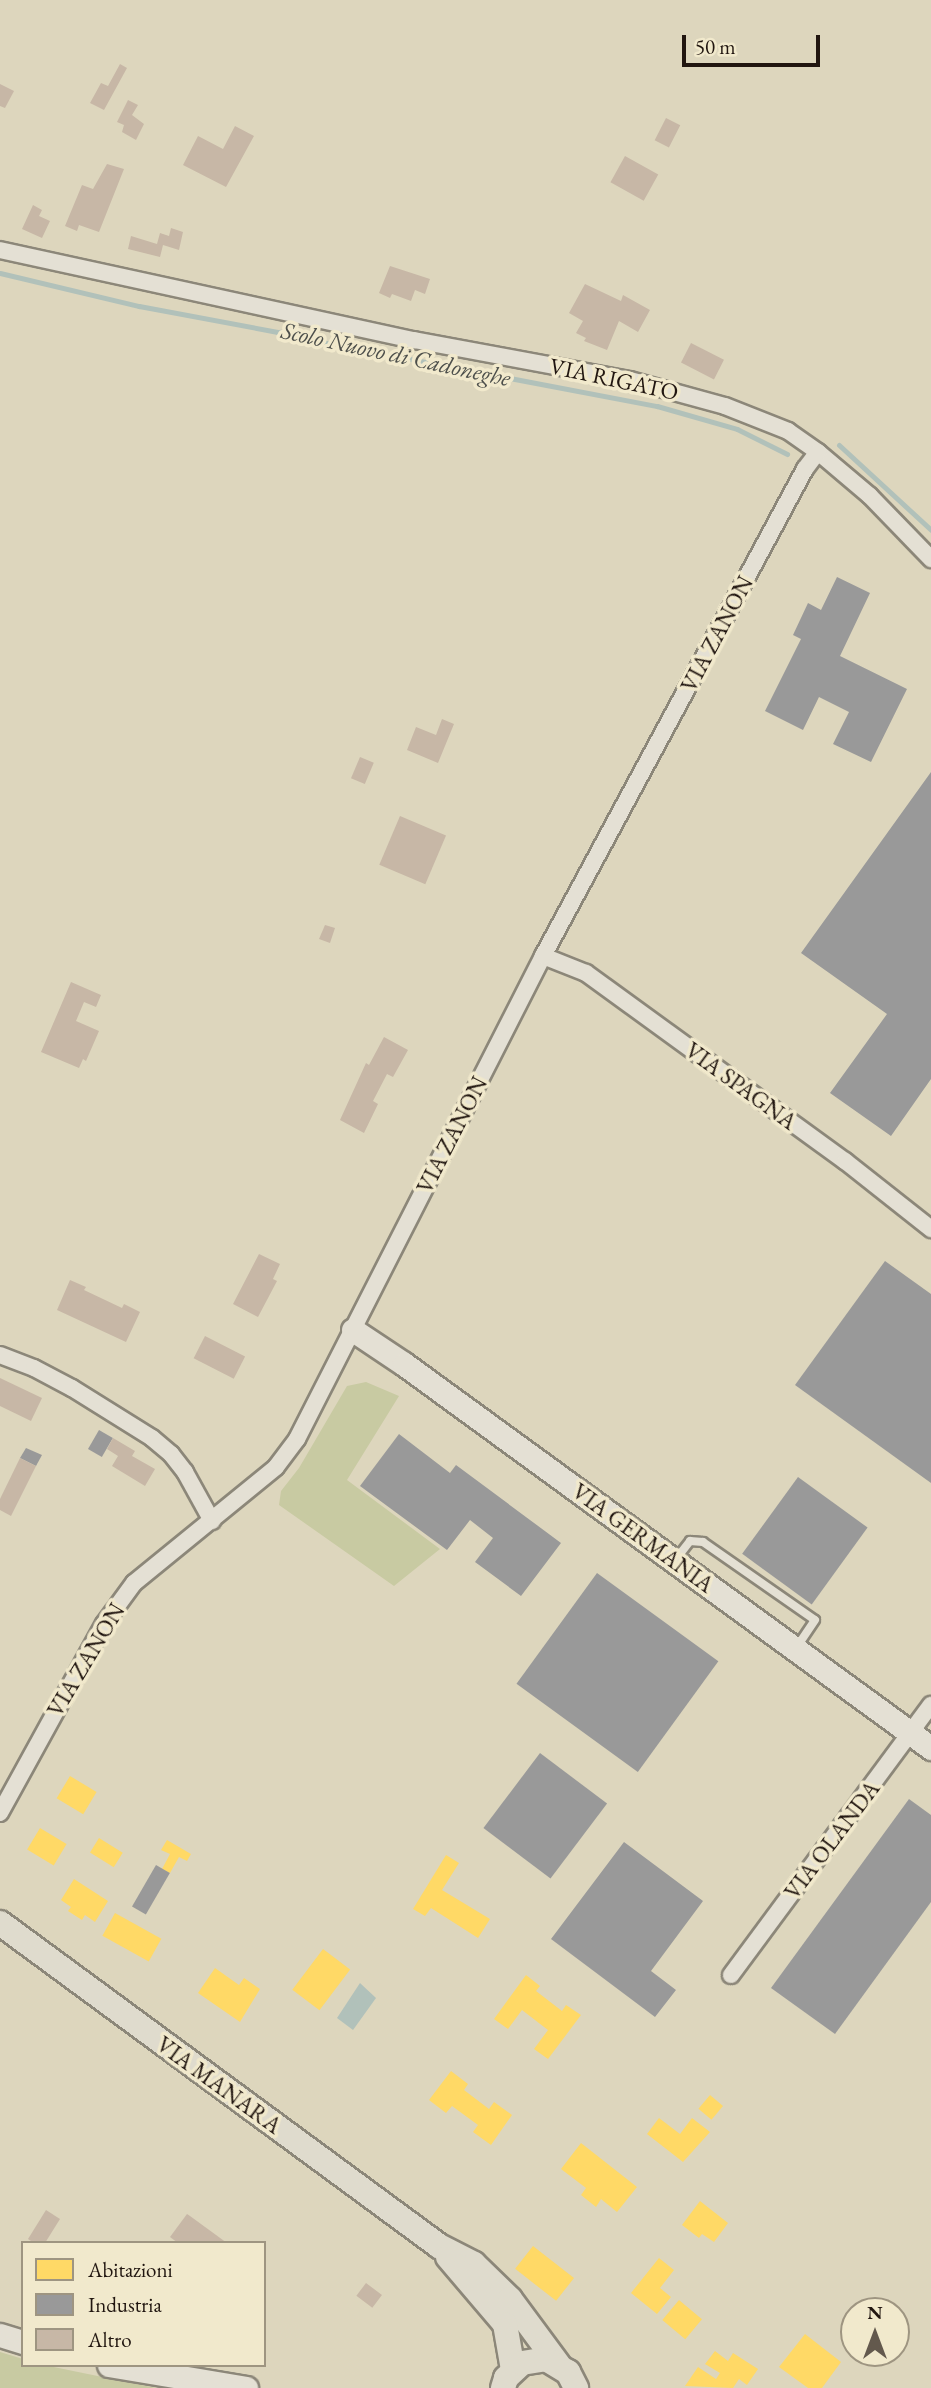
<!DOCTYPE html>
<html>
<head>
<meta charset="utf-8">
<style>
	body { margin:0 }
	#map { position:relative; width:931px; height:2388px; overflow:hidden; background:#ddd6bd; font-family:"EB Garamond",serif }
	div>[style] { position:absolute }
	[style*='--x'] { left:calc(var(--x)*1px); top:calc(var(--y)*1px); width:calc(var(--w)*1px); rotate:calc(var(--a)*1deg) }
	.green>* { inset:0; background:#c8caa2 }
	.water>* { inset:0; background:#b1c1ba }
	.homes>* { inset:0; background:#ffd966; transform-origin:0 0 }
	.industry>* { inset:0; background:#999; transform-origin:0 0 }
	.stream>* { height:5px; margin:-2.5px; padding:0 2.5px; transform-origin:2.5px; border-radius:2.5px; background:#b1c1ba }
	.building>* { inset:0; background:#c7b7a6; transform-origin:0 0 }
	.roads { filter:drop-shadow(2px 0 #8c8779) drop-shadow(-2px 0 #8c8779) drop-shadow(0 2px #8c8779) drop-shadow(0 -2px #8c8779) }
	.lane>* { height:8px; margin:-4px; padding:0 4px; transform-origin:4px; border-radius:4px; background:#e4e0d4 }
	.street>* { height:16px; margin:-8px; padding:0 8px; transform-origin:8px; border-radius:8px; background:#e4e0d4 }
	.secondary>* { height:23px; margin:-11.5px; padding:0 11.5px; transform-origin:11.5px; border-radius:11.5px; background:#e4e0d4 }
	.primary>* { height:24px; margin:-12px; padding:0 12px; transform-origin:12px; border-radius:12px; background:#dfdbcd }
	span { translate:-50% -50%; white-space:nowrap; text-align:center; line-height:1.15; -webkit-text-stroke:7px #f1e9cc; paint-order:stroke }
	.street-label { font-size:23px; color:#211610 }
	.water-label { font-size:24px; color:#4d4f4b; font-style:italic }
	.legend { position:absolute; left:21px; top:2241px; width:245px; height:126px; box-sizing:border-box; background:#f1e9cc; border:2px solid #9e9581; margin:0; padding:9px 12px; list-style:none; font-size:21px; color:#211610 }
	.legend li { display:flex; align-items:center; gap:14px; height:35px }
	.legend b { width:35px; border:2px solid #9e9581 }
	.north { position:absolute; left:840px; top:2297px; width:70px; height:70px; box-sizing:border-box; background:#f1e9cc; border:2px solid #9e9581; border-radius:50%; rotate:0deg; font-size:19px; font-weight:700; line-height:28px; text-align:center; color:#211610 }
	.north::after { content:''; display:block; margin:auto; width:24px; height:32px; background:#63594d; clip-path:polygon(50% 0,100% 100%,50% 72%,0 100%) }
	.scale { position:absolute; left:682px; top:35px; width:138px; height:32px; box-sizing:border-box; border:4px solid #211610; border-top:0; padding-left:9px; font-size:21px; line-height:24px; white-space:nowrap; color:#211610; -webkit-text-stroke:5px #f1e9cc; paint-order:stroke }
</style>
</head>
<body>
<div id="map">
	<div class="green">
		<div style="clip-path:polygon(366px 1382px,399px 1396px,347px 1480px,440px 1549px,394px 1586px,279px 1505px,281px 1491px,299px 1468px,347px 1386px)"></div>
		<div style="clip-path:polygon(0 2352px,23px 2359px,23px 2365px,44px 2365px,156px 2388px,0 2388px)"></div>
	</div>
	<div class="water">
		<div style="clip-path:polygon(360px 1983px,376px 1998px,353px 2030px,337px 2018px)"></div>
	</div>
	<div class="homes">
		<div style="left:70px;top:1776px;width:31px;height:26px;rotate:31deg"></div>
		<div style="left:40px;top:1828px;width:31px;height:25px;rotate:31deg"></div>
		<div style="left:99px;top:1838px;width:28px;height:17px;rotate:32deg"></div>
		<div style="clip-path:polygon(167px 1840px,191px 1854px,187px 1861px,179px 1857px,170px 1873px,162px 1869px,170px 1854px,161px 1850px)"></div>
		<div style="clip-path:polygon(446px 1855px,459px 1863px,442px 1890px,490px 1919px,478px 1938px,431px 1908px,425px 1916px,413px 1909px)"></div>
		<div style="clip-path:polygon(74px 1879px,108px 1901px,95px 1922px,85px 1915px,82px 1920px,68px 1911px,71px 1907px,61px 1900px)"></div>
		<div style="left:115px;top:1913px;width:53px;height:26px;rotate:29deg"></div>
		<div style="left:323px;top:1949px;width:34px;height:51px;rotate:37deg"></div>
		<div style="clip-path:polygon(215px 1968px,239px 1985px,244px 1978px,260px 1989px,240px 2022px,198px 1993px)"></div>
		<div style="clip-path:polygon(526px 1975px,540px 1986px,536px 1991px,562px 2011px,566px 2005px,581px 2015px,548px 2059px,534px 2049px,548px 2030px,522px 2010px,508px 2029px,494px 2019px)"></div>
		<div style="clip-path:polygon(451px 2071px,468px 2084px,464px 2090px,489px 2109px,494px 2102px,512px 2115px,491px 2145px,473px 2132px,478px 2125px,452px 2106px,446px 2113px,429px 2100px)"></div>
		<div style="left:710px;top:2095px;width:17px;height:18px;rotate:40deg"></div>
		<div style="clip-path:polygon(659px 2118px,680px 2134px,692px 2118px,710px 2132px,683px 2162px,647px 2134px)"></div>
		<div style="clip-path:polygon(581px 2143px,637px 2187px,617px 2212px,601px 2199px,596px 2207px,581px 2195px,586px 2188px,561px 2169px)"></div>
		<div style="clip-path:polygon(700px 2201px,728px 2223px,714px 2242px,702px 2234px,699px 2238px,682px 2225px)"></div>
		<div style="left:533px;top:2246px;width:52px;height:29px;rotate:38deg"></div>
		<div style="clip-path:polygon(659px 2258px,674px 2270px,660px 2288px,671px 2297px,657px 2314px,631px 2293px)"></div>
		<div style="left:679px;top:2300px;width:30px;height:26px;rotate:40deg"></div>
		<div style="clip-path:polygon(805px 2334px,841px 2362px,822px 2388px,808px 2388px,779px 2367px)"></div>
		<div style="clip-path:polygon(715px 2351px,728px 2361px,733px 2353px,758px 2369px,747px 2385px,739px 2379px,733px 2388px,685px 2386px,698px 2367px,716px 2379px,720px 2373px,705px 2364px)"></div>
	</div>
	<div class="industry">
		<div style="clip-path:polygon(837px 577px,870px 593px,840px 656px,907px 689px,871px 762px,833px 744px,849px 712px,819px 697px,803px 730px,765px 711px,801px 639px,793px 635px,808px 603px,821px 610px)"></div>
		<div style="clip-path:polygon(931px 772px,931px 1079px,891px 1136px,830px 1093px,887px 1014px,801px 953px)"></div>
		<div style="clip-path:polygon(885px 1261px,931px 1294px,931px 1483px,795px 1385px)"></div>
		<div style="left:99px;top:1430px;width:16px;height:22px;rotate:30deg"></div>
		<div style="clip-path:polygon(399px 1434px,450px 1473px,456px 1465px,561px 1543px,521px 1596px,475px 1562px,493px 1538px,470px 1520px,447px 1550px,360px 1486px)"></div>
		<div style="clip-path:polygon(26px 1448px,42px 1455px,36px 1466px,20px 1458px)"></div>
		<div style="left:798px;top:1477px;width:86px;height:95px;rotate:36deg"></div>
		<div style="left:597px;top:1573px;width:150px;height:137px;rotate:36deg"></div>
		<div style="left:540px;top:1753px;width:84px;height:94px;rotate:37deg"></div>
		<div style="clip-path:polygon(909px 1799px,931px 1815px,931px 1902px,835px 2034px,771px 1988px)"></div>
		<div style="clip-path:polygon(624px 1842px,703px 1901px,651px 1971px,676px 1990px,655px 2017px,551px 1939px)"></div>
		<div style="left:156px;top:1865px;width:16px;height:48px;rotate:30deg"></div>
	</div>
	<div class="stream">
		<div style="--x:0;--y:273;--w:143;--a:13.4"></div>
		<div style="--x:139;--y:306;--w:141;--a:10.6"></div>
		<div style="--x:278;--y:332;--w:17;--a:-3"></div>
		<div style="--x:295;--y:331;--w:33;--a:21"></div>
		<div style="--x:326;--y:343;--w:337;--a:10.8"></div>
		<div style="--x:657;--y:406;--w:83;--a:16"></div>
		<div style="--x:737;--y:429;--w:56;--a:26.6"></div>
		<div style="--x:839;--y:445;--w:125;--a:42.7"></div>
	</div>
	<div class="building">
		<div style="clip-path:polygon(120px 64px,127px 68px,104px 110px,90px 103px,101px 83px,108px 86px)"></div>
		<div style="clip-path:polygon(0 84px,14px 91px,5px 108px,0 106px)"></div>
		<div style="clip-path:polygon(128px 100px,138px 105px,132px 115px,144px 124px,136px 140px,122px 132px,124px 125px,117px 122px)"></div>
		<div style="left:666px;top:118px;width:16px;height:25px;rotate:27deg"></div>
		<div style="clip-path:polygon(235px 126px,254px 136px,226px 187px,183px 165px,198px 136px,223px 149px)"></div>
		<div style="left:625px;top:156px;width:38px;height:30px;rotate:29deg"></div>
		<div style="clip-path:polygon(107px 164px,124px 169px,99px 232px,79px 225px,77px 231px,65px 226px,82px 185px,93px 189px)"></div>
		<div style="clip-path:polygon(33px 205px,42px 210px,39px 216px,50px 221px,42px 238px,22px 229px)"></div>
		<div style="clip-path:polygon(171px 228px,183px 232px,179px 250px,163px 245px,160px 257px,128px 249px,131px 236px,157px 244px,160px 233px,169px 236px)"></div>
		<div style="clip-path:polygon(390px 266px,430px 279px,425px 294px,415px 290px,411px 301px,392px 294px,390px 298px,379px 293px)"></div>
		<div style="clip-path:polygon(585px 284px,621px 301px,623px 295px,650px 310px,638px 332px,619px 321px,607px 350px,584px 341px,586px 338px,576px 333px,583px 321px,569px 313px)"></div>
		<div style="left:691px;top:343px;width:37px;height:22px;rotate:27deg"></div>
		<div style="clip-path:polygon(442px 719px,454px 724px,438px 763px,407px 750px,416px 727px,436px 735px)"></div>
		<div style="left:360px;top:757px;width:15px;height:23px;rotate:23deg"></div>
		<div style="left:400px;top:816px;width:50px;height:53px;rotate:23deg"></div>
		<div style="clip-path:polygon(325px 925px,335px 928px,330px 943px,319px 939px)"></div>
		<div style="clip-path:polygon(71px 982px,101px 995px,96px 1007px,84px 1002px,76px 1021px,99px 1031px,86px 1061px,83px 1059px,79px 1068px,41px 1052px)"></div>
		<div style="clip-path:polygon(384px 1037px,408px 1050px,393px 1077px,387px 1074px,373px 1101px,378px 1104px,364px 1133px,340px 1120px,366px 1063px,369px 1065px)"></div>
		<div style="clip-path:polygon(259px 1254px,280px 1264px,273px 1279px,277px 1281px,258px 1317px,233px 1304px)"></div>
		<div style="clip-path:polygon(70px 1280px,86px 1287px,84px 1290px,122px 1308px,124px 1304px,140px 1312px,126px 1342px,57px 1310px)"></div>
		<div style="left:205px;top:1336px;width:45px;height:25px;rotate:27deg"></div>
		<div style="clip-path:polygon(0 1378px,42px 1398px,31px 1421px,0 1406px)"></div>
		<div style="clip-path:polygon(113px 1438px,135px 1451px,132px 1456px,155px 1469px,145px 1486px,112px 1466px,118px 1456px,107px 1449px)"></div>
		<div style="clip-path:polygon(20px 1458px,36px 1466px,11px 1516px,0 1510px,0 1499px)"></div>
		<div style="clip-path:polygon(46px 2210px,60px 2219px,45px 2243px,34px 2243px,28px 2239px)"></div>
		<div style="clip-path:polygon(187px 2214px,190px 2216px,227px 2243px,178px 2243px,170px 2237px)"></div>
		<div style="left:366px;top:2283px;width:20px;height:16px;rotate:37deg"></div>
	</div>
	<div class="roads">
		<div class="lane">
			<div style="--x:676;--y:1559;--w:23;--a:-52"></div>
			<div style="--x:690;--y:1541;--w:13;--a:4"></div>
			<div style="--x:703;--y:1542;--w:136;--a:34.9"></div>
			<div style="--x:815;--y:1620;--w:32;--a:124"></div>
		</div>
		<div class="street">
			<div style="--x:0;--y:250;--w:424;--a:12.3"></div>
			<div style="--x:414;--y:340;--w:220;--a:10.5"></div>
			<div style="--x:630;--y:380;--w:98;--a:15.3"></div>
			<div style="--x:725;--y:406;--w:68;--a:21.6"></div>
			<div style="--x:788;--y:431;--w:37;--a:35"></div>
			<div style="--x:818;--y:452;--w:68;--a:40.2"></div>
			<div style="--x:870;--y:496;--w:88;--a:45.9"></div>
			<div style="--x:543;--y:956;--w:46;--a:21.6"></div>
			<div style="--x:586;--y:973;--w:320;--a:36"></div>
			<div style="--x:845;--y:1161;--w:110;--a:38.3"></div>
			<div style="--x:0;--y:1355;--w:36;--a:21"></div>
			<div style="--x:34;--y:1368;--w:43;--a:27.8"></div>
			<div style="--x:72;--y:1388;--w:94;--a:32"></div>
			<div style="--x:152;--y:1438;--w:25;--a:40"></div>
			<div style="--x:171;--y:1454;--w:23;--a:52"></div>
			<div style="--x:185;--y:1472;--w:56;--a:61.1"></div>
			<div style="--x:0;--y:1813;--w:216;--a:-61.2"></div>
			<div style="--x:104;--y:1624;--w:51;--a:-53.8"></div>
			<div style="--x:134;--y:1583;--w:183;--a:-39.2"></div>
			<div style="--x:276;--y:1467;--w:35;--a:-53"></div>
			<div style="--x:297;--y:1439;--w:542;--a:-63.01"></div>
			<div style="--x:543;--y:956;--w:553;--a:-61.72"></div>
			<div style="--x:805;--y:469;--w:21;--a:-53"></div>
			<div style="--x:731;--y:1975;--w:336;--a:-53.5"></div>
		</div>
		<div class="secondary">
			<div style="--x:353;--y:1330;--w:61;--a:33.7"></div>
			<div style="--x:404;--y:1364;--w:652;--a:36.08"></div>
			<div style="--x:0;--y:2335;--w:24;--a:17"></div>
			<div style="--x:109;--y:2365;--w:139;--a:9.5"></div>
		</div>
		<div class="primary">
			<div style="--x:0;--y:1923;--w:545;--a:36.34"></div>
			<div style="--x:439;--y:2246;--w:39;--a:27"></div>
			<div style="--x:474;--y:2264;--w:50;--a:44.2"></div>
			<div style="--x:510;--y:2299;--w:81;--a:53.6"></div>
			<div style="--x:448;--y:2257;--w:88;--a:49.6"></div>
			<div style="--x:505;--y:2324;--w:47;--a:80.1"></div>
			<div style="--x:503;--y:2388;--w:10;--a:-73"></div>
			<div style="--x:506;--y:2378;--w:22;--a:-43"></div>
			<div style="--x:522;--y:2363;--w:24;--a:-9"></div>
			<div style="--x:546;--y:2359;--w:26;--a:31"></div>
			<div style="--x:568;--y:2372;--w:18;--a:63"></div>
		</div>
	</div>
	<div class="street-label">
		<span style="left:614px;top:379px;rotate:12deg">VIA RIGATO</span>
		<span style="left:717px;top:634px;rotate:-62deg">VIA ZANON</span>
		<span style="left:741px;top:1086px;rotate:36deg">VIA SPAGNA</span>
		<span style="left:452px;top:1135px;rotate:-63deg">VIA ZANON</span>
		<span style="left:643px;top:1538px;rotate:36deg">VIA GERMANIA</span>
		<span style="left:86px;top:1660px;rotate:-59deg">VIA ZANON</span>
		<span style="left:832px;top:1840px;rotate:-53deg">VIA OLANDA</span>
		<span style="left:219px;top:2085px;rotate:36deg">VIA MANARA</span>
	</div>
	<div class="water-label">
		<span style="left:396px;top:354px;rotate:12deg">Scolo Nuovo di Cadoneghe</span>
	</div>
	<ul class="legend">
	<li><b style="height:19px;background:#ffd966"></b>Abitazioni</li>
	<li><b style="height:19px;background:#999"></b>Industria</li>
	<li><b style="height:19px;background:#c7b7a6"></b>Altro</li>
	</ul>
	<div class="north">N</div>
	<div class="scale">50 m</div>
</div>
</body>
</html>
